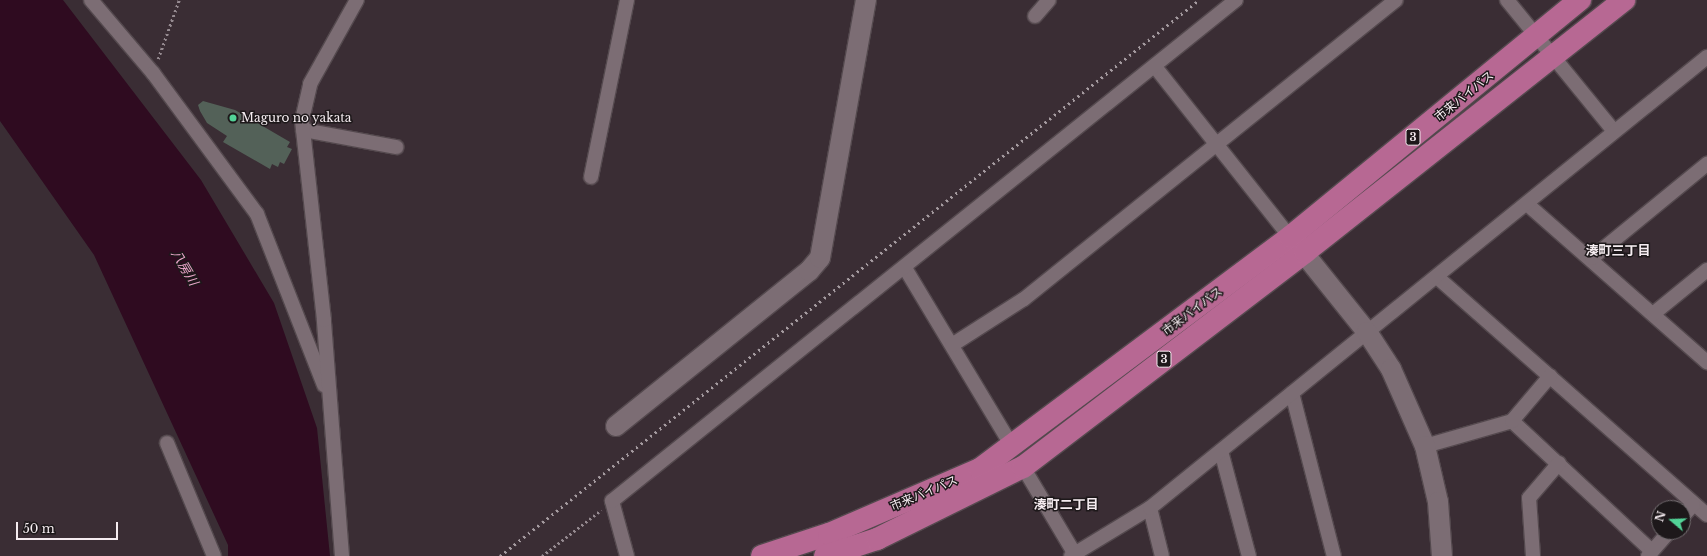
<!DOCTYPE html>
<html>
<head>
<meta charset="utf-8">
<style>
	body { margin:0 }
	#map { position:relative; width:1707px; height:556px; overflow:hidden; background:#3a2d34; font-family:"Libre Baskerville","Noto Sans JP",serif }
	div>[style] { position:absolute }
	[style*='--x'] { left:calc(var(--x)*1px); top:calc(var(--y)*1px); width:calc(var(--w)*1px); rotate:calc(var(--a)*1deg) }
	.water>* { inset:0; background:#2f0b20 }
	.building>* { inset:0; background:#536158 }
	.path>* { height:2.5px; margin-top:-1.25px; transform-origin:0; background:repeating-linear-gradient(90deg,#958a90 0 2px,transparent 0 5px) }
	.roads { filter:drop-shadow(1px 0 #54494e) drop-shadow(-1px 0 #54494e) drop-shadow(0 1px #54494e) drop-shadow(0 -1px #54494e) }
	.street>* { height:14px; margin:-7px; padding:0 7px; transform-origin:7px; border-radius:7px; background:#7c6d74 }
	.secondary>* { height:20px; margin:-10px; padding:0 10px; transform-origin:10px; border-radius:10px; background:#7c6d74 }
	.highway>* { height:22px; margin:-11px; padding:0 11px; transform-origin:11px; border-radius:11px; background:#b76893 }
	.rail>* { height:3px; margin-top:-1.5px; transform-origin:0; background:repeating-linear-gradient(90deg,#a59ba0 0 2px,transparent 0 6px) }
	.dots>* { width:11px; height:11px; translate:-50% -50%; box-sizing:border-box; border:2px solid #1d181a; border-radius:50% }
	span { translate:-50% -50%; white-space:nowrap; text-align:center; line-height:1.15; -webkit-text-stroke:3px #1d181a; paint-order:stroke }
	.shield-label span { padding:1px 3px; background:#1d181a; border:1px solid; border-radius:3px; -webkit-text-stroke-width:0 }
	.shield-label { font-size:11px; color:#f5ecf0; font-weight:700 }
	.street-label { font-size:12px; color:#f5ecf0 }
	.poi-label { font-size:12px; color:#f5ecf0 }
	.left { translate:0 -50%; text-align:left }
	.neighbourhood-label { font-size:13px; color:#f5ecf0; font-weight:700 }
	.water-label { font-size:13px; color:#eda6cb; font-style:italic }
	.north { position:absolute; left:1651px; top:500px; width:40px; height:40px; box-sizing:border-box; background:#1d181a; border:1px solid #736d70; border-radius:50%; rotate:289deg; font-size:11px; font-weight:700; line-height:16px; text-align:center; color:#f5ecf0 }
	.north::after { content:''; display:block; margin:auto; width:14px; height:18px; background:#52d397; clip-path:polygon(50% 0,100% 100%,50% 72%,0 100%) }
	.scale { position:absolute; left:16px; top:522px; width:102px; height:18px; box-sizing:border-box; border:2px solid #f5ecf0; border-top:0; padding-left:5px; font-size:12px; line-height:14px; white-space:nowrap; color:#f5ecf0; -webkit-text-stroke:3px #1d181a; paint-order:stroke }
</style>
</head>
<body>
<div id="map">
	<div class="water">
		<div style="clip-path:polygon(0 0,63px 0,201px 180px,274px 303px,317px 428px,330px 556px,228px 556px,228px 545px,94px 255px,0 121px)"></div>
	</div>
	<div class="building">
		<div style="clip-path:polygon(203px 101px,235px 110px,290px 142px,287px 147px,292px 149px,284px 164px,280px 162px,278px 167px,272px 164px,270px 169px,223px 142px,227px 136px,207px 123px,200px 111px,198px 105px)"></div>
	</div>
	<div class="path">
		<div style="--x:158;--y:59;--w:63;--a:-70.4"></div>
		<div style="--x:542;--y:556;--w:75;--a:-37.9"></div>
	</div>
	<div class="roads">
		<div class="street">
			<div style="--x:91;--y:0;--w:96;--a:49.7"></div>
			<div style="--x:153;--y:73;--w:175;--a:53.6"></div>
			<div style="--x:257;--y:214;--w:184;--a:68.6"></div>
			<div style="--x:1507;--y:0;--w:168;--a:50.8"></div>
			<div style="--x:1035;--y:16;--w:21;--a:-49"></div>
			<div style="--x:1156;--y:68;--w:216;--a:51.6"></div>
			<div style="--x:303;--y:130;--w:95;--a:10.4"></div>
			<div style="--x:591;--y:177;--w:181;--a:-78.5"></div>
			<div style="--x:1527;--y:204;--w:240;--a:41.3"></div>
			<div style="--x:1592;--y:258;--w:149;--a:-39.3"></div>
			<div style="--x:905;--y:268;--w:208;--a:59"></div>
			<div style="--x:1437;--y:277;--w:360;--a:41.4"></div>
			<div style="--x:1653;--y:314;--w:70;--a:-39.2"></div>
			<div style="--x:952;--y:345;--w:85;--a:-32.6"></div>
			<div style="--x:1024;--y:299;--w:477;--a:-38.8"></div>
			<div style="--x:1292;--y:393;--w:168;--a:75.6"></div>
			<div style="--x:1512;--y:421;--w:191;--a:42.9"></div>
			<div style="--x:167;--y:443;--w:122;--a:67.4"></div>
			<div style="--x:1425;--y:446;--w:91;--a:-16"></div>
			<div style="--x:1512;--y:421;--w:59;--a:-49.8"></div>
			<div style="--x:1221;--y:451;--w:109;--a:75.1"></div>
			<div style="--x:1023;--y:467;--w:104;--a:59.2"></div>
			<div style="--x:1150;--y:508;--w:49;--a:76"></div>
			<div style="--x:1683;--y:516;--w:15;--a:-48"></div>
			<div style="--x:342;--y:556;--w:237;--a:-94.4"></div>
			<div style="--x:324;--y:320;--w:201;--a:-96.3"></div>
			<div style="--x:302;--y:120;--w:37;--a:-77"></div>
			<div style="--x:310;--y:84;--w:96;--a:-60.8"></div>
			<div style="--x:627;--y:556;--w:57;--a:-105.3"></div>
			<div style="--x:612;--y:501;--w:800;--a:-38.76"></div>
			<div style="--x:1071;--y:556;--w:92;--a:-31.3"></div>
			<div style="--x:1150;--y:508;--w:717;--a:-39"></div>
			<div style="--x:1533;--y:556;--w:58;--a:-93.9"></div>
			<div style="--x:1529;--y:498;--w:46;--a:-49.4"></div>
			<div style="--x:1648;--y:556;--w:32;--a:-49"></div>
		</div>
		<div class="secondary">
			<div style="--x:1294;--y:241;--w:117;--a:51.3"></div>
			<div style="--x:1367;--y:332;--w:44;--a:57"></div>
			<div style="--x:1391;--y:369;--w:84;--a:66.2"></div>
			<div style="--x:1425;--y:446;--w:57;--a:76.9"></div>
			<div style="--x:1438;--y:502;--w:54;--a:85.8"></div>
			<div style="--x:616;--y:426;--w:248;--a:-38.8"></div>
			<div style="--x:809;--y:271;--w:17;--a:-50"></div>
			<div style="--x:820;--y:258;--w:262;--a:-79.9"></div>
		</div>
		<div class="highway">
			<div style="--x:762;--y:556;--w:71;--a:-18.2"></div>
			<div style="--x:829;--y:534;--w:164;--a:-23.3"></div>
			<div style="--x:980;--y:469;--w:387;--a:-36.8"></div>
			<div style="--x:1290;--y:237;--w:375;--a:-39.3"></div>
			<div style="--x:825;--y:556;--w:55;--a:-18.1"></div>
			<div style="--x:877;--y:539;--w:163;--a:-26.3"></div>
			<div style="--x:1023;--y:467;--w:355;--a:-37.3"></div>
			<div style="--x:1305;--y:252;--w:407;--a:-38.3"></div>
		</div>
	</div>
	<div class="rail">
		<div style="--x:500;--y:556;--w:893;--a:-38.5"></div>
	</div>
	<div class="dots">
		<div style="left:233px;top:118px;background:#52d397"></div>
	</div>
	<div class="shield-label">
		<span style="left:1413px;top:137px">3</span>
		<span style="left:1164px;top:359px">3</span>
	</div>
	<div class="street-label">
		<span style="left:1464px;top:96px;rotate:-39deg">市来バイパス</span>
		<span style="left:1192px;top:311px;rotate:-37deg">市来バイパス</span>
		<span style="left:924px;top:493px;rotate:-23deg">市来バイパス</span>
	</div>
	<div class="poi-label">
		<span class="left" style="left:241px;top:118px">Maguro no yakata</span>
	</div>
	<div class="neighbourhood-label">
		<span style="left:1618px;top:251px">湊町三丁目</span>
		<span style="left:1066px;top:505px">湊町二丁目</span>
	</div>
	<div class="water-label">
		<span style="left:184px;top:268px;rotate:59deg">八房川</span>
	</div>
	<div class="north">N</div>
	<div class="scale">50 m</div>
</div>
</body>
</html>
